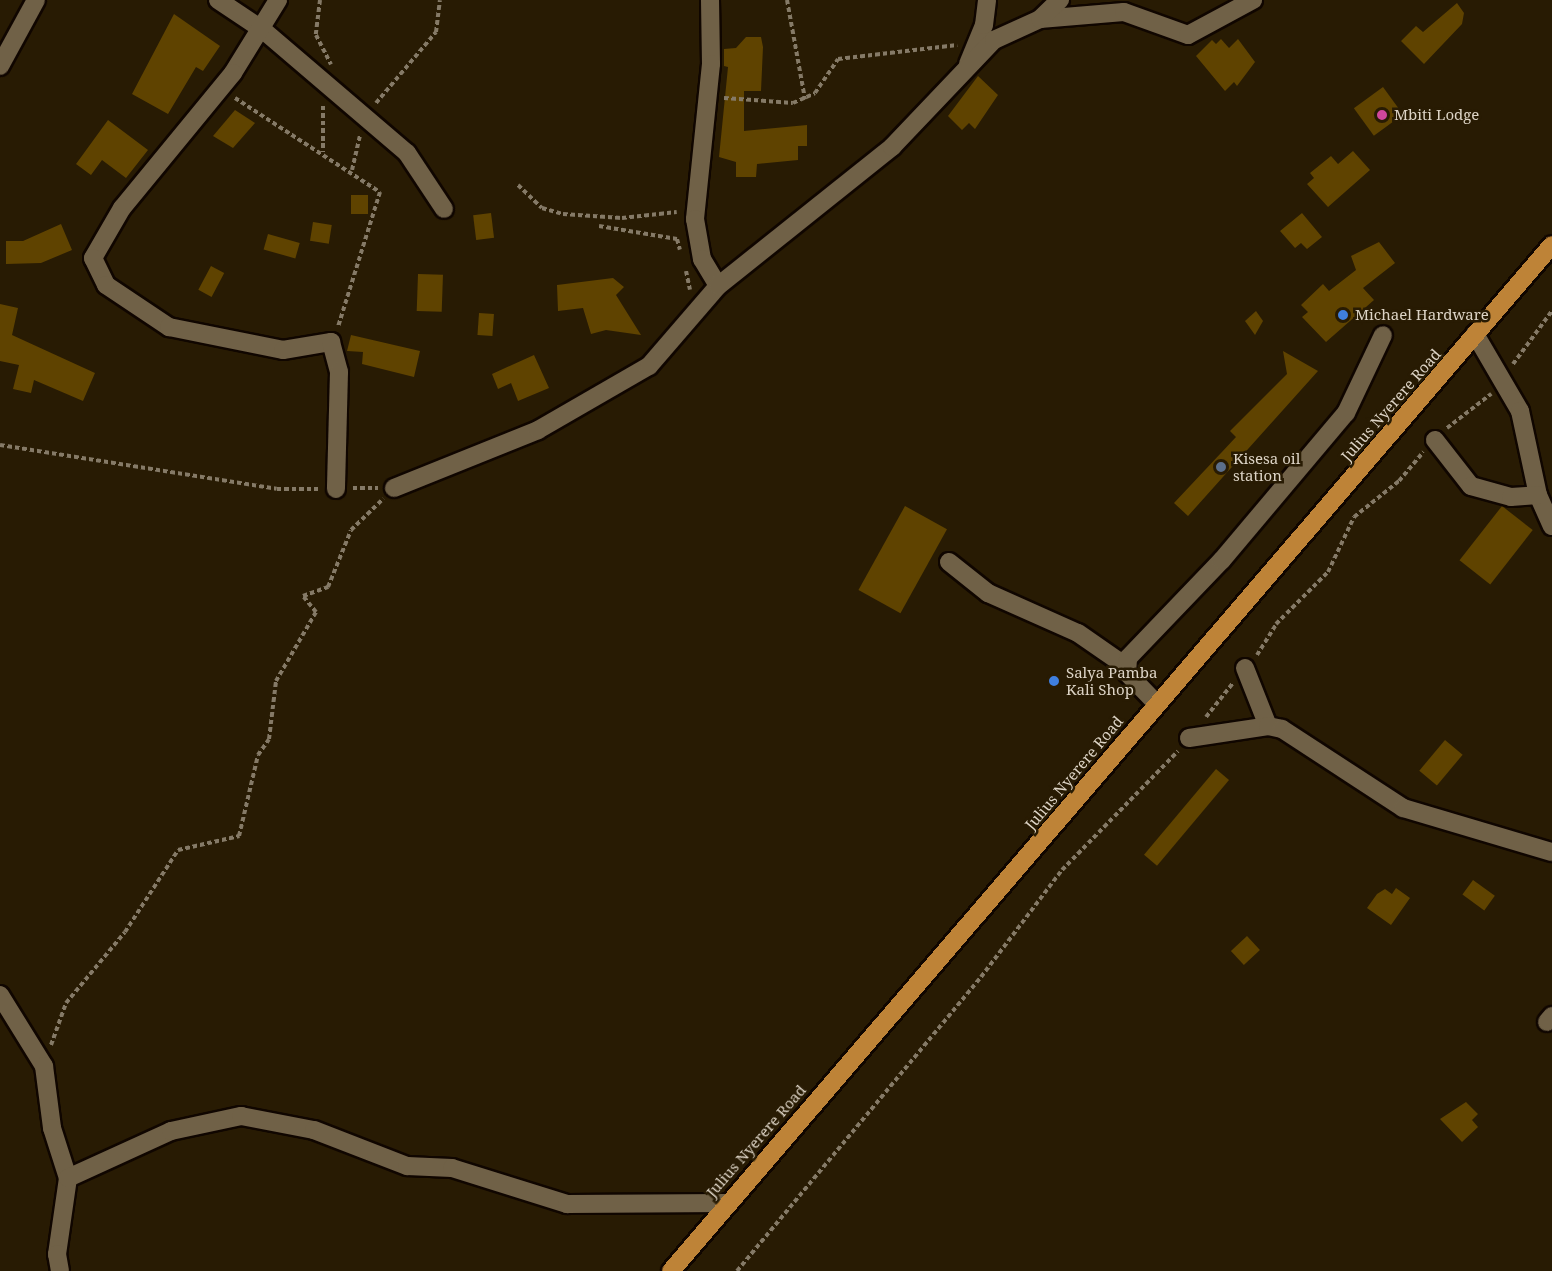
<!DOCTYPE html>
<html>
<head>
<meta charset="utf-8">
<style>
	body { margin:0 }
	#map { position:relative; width:1552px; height:1271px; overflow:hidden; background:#281b03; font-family:"Noto Serif",serif }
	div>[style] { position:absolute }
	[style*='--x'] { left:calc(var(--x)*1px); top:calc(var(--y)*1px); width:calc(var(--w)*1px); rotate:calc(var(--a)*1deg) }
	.building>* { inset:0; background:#5f4300; transform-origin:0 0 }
	.path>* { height:4px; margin-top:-2px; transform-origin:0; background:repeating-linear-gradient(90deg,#857a67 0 4.5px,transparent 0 7.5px) }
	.roads { filter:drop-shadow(2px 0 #100600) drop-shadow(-2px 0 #100600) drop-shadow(0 2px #100600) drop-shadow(0 -2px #100600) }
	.minor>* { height:18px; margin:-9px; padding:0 9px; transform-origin:9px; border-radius:9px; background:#706147 }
	.highway>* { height:18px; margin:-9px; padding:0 9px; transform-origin:9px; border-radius:9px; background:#be8337 }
	.dots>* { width:16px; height:16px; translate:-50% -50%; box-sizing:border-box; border:3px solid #281b03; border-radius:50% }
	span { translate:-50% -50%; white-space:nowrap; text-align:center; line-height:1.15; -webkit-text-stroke:5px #281b03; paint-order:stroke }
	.poi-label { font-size:15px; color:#ddd4c6 }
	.left { translate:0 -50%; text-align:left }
	.street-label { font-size:15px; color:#ddd4c6 }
</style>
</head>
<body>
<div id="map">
	<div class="building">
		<div style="clip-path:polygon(1457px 3px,1464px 13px,1462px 24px,1424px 64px,1401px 41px,1416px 26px,1423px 32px)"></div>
		<div style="clip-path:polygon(174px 14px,220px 46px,203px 71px,196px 67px,168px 114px,132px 94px)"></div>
		<div style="clip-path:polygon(746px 37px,761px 37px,763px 47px,761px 91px,744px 91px,744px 131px,807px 125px,807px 146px,798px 146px,798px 160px,757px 164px,756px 177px,736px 177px,736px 162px,719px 157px,728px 67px,724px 66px,724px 49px,736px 48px)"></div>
		<div style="clip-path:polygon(1221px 39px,1229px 48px,1238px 39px,1255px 62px,1237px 86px,1234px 82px,1225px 91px,1196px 56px,1212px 40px,1216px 44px)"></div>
		<div style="clip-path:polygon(978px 76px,998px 95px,975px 129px,969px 123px,962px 130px,948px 116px)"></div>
		<div style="left:1383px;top:87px;width:34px;height:36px;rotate:54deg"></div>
		<div style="clip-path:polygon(235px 110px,255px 123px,233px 148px,213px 136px)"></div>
		<div style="clip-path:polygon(108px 120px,148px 150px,126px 178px,102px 160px,91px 175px,76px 164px)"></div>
		<div style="clip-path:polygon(1353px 151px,1370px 170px,1328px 207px,1307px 184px,1314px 178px,1310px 173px,1331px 156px,1338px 164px)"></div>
		<div style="left:351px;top:195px;width:17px;height:19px"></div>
		<div style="left:491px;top:213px;width:25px;height:18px;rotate:83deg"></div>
		<div style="clip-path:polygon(1302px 213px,1322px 237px,1307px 249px,1301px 243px,1295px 248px,1280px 231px)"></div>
		<div style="left:313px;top:222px;width:19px;height:19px;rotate:9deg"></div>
		<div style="clip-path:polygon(61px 224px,72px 250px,41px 263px,6px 264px,6px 241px,23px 241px)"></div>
		<div style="left:268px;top:234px;width:33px;height:16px;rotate:16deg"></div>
		<div style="clip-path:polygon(1379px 242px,1395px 263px,1363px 288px,1374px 300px,1326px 342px,1302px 317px,1308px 312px,1301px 305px,1323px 284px,1329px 291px,1356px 270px,1351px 256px)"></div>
		<div style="left:211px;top:266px;width:15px;height:27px;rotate:28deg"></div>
		<div style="left:418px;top:274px;width:25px;height:37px;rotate:2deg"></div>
		<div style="clip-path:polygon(613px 278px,624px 287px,616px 295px,641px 335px,606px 330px,591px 334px,583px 308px,558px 311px,557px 285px)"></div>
		<div style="clip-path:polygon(0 304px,18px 308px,12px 335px,95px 373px,83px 401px,34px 380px,31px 393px,13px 389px,19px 365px,0 361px)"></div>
		<div style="clip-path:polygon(1256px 311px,1263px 321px,1255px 335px,1245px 321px)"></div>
		<div style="left:479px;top:313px;width:15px;height:22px;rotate:4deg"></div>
		<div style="clip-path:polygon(351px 335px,420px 351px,414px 377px,362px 364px,363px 352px,347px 351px)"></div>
		<div style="clip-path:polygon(1283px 351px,1318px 371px,1188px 516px,1174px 503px,1236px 437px,1230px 431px,1287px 374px)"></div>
		<div style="clip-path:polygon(534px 355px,549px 388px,518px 401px,511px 383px,498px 389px,492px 374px)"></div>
		<div style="left:905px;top:506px;width:48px;height:96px;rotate:29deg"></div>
		<div style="left:1502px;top:506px;width:39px;height:69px;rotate:38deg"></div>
		<div style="left:1445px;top:740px;width:23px;height:40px;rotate:40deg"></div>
		<div style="left:1216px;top:769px;width:17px;height:112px;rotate:40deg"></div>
		<div style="left:1473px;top:880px;width:27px;height:18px;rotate:36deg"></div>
		<div style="clip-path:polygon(1396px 888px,1410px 898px,1391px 925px,1367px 908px,1377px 894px,1385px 889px,1392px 894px)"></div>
		<div style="left:1247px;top:936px;width:19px;height:22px;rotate:47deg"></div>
		<div style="clip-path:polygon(1466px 1102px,1478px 1114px,1472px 1120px,1478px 1127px,1462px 1142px,1440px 1119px)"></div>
	</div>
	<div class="path">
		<div style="--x:320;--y:0;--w:35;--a:97"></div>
		<div style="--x:316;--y:35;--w:33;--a:63"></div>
		<div style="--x:787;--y:0;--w:101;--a:79.7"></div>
		<div style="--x:235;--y:98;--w:173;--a:33"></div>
		<div style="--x:380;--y:192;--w:141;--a:107.3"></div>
		<div style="--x:724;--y:98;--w:69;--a:4.1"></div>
		<div style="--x:793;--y:103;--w:24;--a:-24"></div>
		<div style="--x:815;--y:93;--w:41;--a:-55.9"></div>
		<div style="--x:838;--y:59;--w:120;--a:-6.7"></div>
		<div style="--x:376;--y:103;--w:93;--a:-49.8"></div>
		<div style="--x:436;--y:32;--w:32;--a:-83"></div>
		<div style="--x:323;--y:106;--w:46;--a:90"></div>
		<div style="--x:352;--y:170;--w:35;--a:-77"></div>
		<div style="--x:518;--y:185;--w:33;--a:44"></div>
		<div style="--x:542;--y:208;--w:22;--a:16"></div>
		<div style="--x:563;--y:214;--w:59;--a:3.9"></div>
		<div style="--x:622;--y:218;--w:55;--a:-6.2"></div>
		<div style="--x:599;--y:226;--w:79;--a:9.5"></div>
		<div style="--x:677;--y:239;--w:11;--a:75"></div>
		<div style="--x:686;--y:271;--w:19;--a:78"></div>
		<div style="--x:1513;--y:364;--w:66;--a:-53.7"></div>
		<div style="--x:1447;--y:428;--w:56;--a:-37.7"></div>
		<div style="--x:0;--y:445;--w:280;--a:9"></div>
		<div style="--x:277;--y:489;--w:41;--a:0"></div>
		<div style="--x:353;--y:488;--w:25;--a:0"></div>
		<div style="--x:1257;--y:655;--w:36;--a:-58"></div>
		<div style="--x:1276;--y:624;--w:74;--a:-45"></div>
		<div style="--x:1328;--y:572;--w:61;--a:-64.7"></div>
		<div style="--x:1354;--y:517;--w:58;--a:-38.7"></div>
		<div style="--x:1399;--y:481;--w:38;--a:-50"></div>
		<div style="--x:1206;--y:717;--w:43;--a:-51.5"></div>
		<div style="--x:51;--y:1045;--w:45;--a:-70.3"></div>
		<div style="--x:66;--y:1003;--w:92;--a:-50.3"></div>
		<div style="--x:125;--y:932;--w:98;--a:-57.1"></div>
		<div style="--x:178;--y:850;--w:63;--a:-12.9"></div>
		<div style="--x:239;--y:836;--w:83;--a:-76.8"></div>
		<div style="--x:258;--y:755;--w:19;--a:-55"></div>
		<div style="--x:269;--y:739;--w:58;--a:-83.1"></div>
		<div style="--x:276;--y:681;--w:80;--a:-59.9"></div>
		<div style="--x:316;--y:612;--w:21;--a:-129"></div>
		<div style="--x:303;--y:596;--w:27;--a:-20"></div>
		<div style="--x:328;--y:587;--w:61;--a:-68"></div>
		<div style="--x:351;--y:530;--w:45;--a:-44.1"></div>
		<div style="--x:737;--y:1271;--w:382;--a:-50.3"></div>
		<div style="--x:981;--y:977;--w:134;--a:-52.9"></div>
		<div style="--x:1062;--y:870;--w:166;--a:-45.7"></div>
	</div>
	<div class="roads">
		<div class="minor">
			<div style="--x:218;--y:0;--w:54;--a:33.7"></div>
			<div style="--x:263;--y:30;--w:189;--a:40.5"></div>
			<div style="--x:407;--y:153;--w:67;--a:56.5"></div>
			<div style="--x:278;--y:0;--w:86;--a:121.7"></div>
			<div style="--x:233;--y:73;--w:175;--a:129.4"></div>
			<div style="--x:122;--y:208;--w:58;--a:120.1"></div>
			<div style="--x:93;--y:258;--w:30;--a:64"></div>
			<div style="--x:106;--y:285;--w:76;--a:33.7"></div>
			<div style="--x:169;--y:327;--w:116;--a:11.4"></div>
			<div style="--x:283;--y:350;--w:49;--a:-9.5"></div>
			<div style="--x:331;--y:342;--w:31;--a:75"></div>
			<div style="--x:339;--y:372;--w:117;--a:91.5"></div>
			<div style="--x:710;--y:0;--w:64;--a:89.1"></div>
			<div style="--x:711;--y:64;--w:156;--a:95.9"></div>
			<div style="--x:695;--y:219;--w:41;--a:80.1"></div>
			<div style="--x:702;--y:259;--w:31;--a:59"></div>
			<div style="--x:1040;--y:19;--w:84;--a:-4.8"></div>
			<div style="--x:1124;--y:12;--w:68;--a:19.8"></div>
			<div style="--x:1188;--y:35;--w:74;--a:-28.3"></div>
			<div style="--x:968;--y:64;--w:42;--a:-67.7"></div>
			<div style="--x:984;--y:25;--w:25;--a:-83"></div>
			<div style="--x:0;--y:66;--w:75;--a:-61.4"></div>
			<div style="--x:1475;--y:334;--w:89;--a:59.7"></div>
			<div style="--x:1520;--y:411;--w:86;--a:77.9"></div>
			<div style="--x:1538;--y:495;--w:34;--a:66"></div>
			<div style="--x:1435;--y:440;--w:58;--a:52"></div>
			<div style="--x:1471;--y:486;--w:41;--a:15.4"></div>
			<div style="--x:1511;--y:497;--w:27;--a:-4"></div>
			<div style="--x:394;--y:488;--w:155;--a:-21.9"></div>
			<div style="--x:538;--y:430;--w:128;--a:-30"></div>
			<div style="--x:649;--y:366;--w:106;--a:-49.2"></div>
			<div style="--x:718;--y:286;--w:223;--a:-38.6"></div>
			<div style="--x:892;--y:147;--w:148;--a:-46.4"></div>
			<div style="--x:994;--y:40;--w:51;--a:-24.5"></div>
			<div style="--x:1040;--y:19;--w:28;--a:-44"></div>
			<div style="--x:949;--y:562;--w:50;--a:38.5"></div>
			<div style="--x:988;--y:593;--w:98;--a:24"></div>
			<div style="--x:1078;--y:633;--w:56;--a:34.8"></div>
			<div style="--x:1245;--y:668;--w:62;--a:68.4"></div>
			<div style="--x:1156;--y:703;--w:42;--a:-134"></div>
			<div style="--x:1127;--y:673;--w:15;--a:-86"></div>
			<div style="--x:1128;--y:658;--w:136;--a:-46.2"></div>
			<div style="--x:1222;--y:560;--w:192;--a:-49.9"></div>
			<div style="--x:1346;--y:413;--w:86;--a:-64.6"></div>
			<div style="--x:1189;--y:738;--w:80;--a:-8.6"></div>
			<div style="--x:1268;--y:726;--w:14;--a:12"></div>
			<div style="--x:1282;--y:729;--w:145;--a:33.1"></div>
			<div style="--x:1403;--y:808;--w:155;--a:16.5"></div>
			<div style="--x:0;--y:995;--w:84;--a:58.2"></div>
			<div style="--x:44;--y:1066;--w:63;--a:82.6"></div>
			<div style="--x:52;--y:1128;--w:52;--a:72.3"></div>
			<div style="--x:68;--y:1178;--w:77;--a:98.2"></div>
			<div style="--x:57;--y:1254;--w:17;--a:80"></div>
			<div style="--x:1547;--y:1022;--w:8;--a:-50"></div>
			<div style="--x:68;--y:1178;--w:113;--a:-24.5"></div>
			<div style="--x:171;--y:1131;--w:72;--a:-12.1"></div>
			<div style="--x:241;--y:1116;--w:74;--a:10.9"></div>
			<div style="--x:314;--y:1130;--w:100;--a:21.2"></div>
			<div style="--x:407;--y:1166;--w:45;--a:2.5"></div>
			<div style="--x:452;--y:1168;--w:121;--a:17.4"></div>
			<div style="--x:567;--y:1204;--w:159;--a:-0.4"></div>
		</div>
		<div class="highway">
			<div style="--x:671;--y:1271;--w:1352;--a:-49.35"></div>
		</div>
	</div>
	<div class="dots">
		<div style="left:1382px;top:115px;background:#d1479c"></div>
		<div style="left:1343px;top:315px;background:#3f7fe0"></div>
		<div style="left:1221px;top:467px;background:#5c6f8a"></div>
		<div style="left:1054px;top:681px;background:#3f7fe0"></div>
	</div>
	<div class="poi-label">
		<span class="left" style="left:1394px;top:115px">Mbiti Lodge</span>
		<span class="left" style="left:1355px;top:315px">Michael Hardware</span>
		<span class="left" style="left:1233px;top:467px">Kisesa oil<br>station</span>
		<span class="left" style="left:1066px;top:681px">Salya Pamba<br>Kali Shop</span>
	</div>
	<div class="street-label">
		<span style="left:1391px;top:405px;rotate:-49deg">Julius Nyerere Road</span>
		<span style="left:1074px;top:773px;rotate:-50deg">Julius Nyerere Road</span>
		<span style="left:756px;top:1141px;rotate:-49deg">Julius Nyerere Road</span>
	</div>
</div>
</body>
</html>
